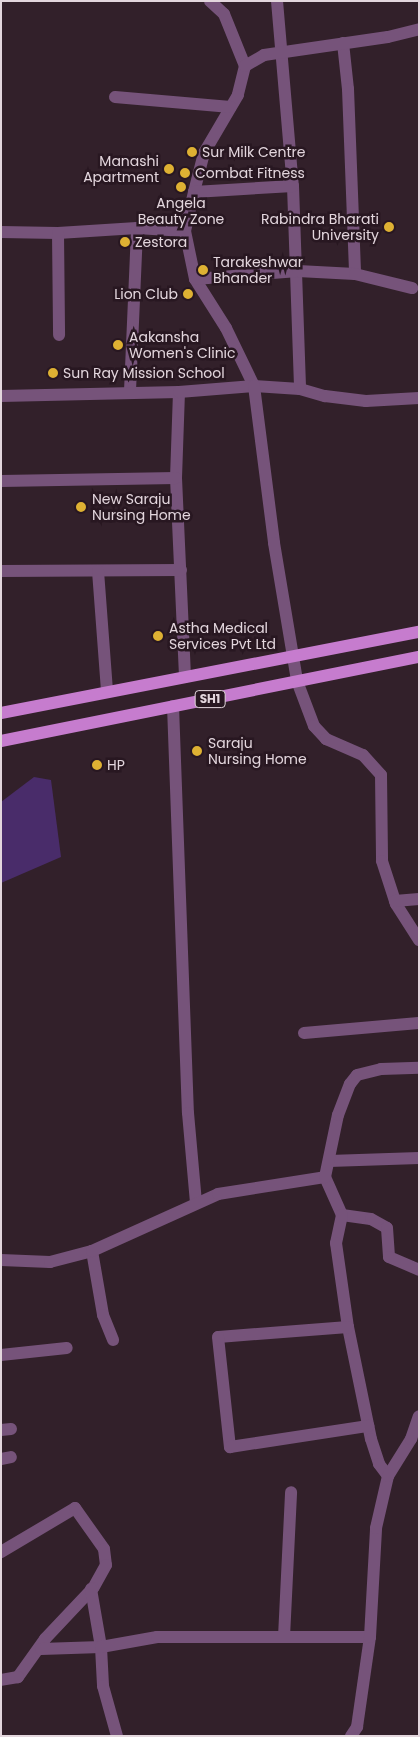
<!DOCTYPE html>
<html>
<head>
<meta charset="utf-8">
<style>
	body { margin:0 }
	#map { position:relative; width:420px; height:1737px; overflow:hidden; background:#32202a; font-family:Poppins,sans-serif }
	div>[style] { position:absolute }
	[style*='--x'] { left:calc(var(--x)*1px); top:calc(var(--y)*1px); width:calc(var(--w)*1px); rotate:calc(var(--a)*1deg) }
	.water>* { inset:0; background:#492c6a }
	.street>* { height:12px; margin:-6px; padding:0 6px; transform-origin:6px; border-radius:6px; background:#76537a }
	.primary>* { height:12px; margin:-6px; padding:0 6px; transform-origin:6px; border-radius:6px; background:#c67cce }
	.dots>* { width:14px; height:14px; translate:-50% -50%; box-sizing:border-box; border:2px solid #281721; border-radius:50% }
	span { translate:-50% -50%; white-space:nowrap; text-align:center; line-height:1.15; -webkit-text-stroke:5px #281721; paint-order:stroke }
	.shield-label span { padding:1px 4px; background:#281721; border:1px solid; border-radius:4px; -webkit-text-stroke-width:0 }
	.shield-label { font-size:12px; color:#e3d6dd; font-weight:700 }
	.poi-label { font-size:14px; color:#e3d6dd }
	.left { translate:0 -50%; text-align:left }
	.right { translate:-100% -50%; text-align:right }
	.frame { position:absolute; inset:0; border:2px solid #e3d6dd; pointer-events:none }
</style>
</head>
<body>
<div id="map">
	<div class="water">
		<div style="clip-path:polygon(34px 777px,51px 780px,61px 857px,1px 883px,1px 802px)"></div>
	</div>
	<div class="street">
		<div style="--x:210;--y:1;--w:19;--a:43"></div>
		<div style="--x:224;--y:14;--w:56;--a:68"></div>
		<div style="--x:245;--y:66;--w:30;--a:104"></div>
		<div style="--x:238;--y:95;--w:67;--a:120.4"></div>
		<div style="--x:204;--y:153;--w:40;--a:104.4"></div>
		<div style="--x:194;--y:192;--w:40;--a:103"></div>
		<div style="--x:185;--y:231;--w:49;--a:78.2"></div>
		<div style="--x:195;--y:279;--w:58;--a:57.7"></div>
		<div style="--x:226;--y:328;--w:64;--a:64.2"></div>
		<div style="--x:254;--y:386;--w:46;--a:3.7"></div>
		<div style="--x:300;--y:389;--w:26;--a:16"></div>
		<div style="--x:325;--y:396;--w:41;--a:7"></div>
		<div style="--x:366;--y:401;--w:53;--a:-3.2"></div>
		<div style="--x:277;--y:1;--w:186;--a:85.1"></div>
		<div style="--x:293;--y:186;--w:203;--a:88"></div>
		<div style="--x:343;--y:43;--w:46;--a:83.8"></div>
		<div style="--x:348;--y:89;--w:185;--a:87.8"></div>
		<div style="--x:245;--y:66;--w:22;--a:-30"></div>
		<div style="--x:264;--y:55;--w:125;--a:-8.3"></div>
		<div style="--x:388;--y:37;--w:32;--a:-14"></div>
		<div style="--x:115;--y:97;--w:116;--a:4.9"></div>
		<div style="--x:194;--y:192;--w:99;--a:-3.5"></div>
		<div style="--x:1;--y:232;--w:57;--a:1"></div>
		<div style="--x:58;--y:233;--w:79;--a:-3.6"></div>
		<div style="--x:58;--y:233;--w:102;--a:89.4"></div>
		<div style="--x:195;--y:279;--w:103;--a:-4.4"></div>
		<div style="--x:298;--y:271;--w:57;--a:3"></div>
		<div style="--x:355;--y:274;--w:59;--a:13.8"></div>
		<div style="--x:130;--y:391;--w:163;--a:-87.5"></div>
		<div style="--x:137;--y:228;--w:48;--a:3.6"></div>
		<div style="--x:179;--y:392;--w:86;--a:92"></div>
		<div style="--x:176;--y:478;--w:199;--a:87.4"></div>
		<div style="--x:1;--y:396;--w:178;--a:-1.3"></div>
		<div style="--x:179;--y:392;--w:75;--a:-4.6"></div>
		<div style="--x:254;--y:386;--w:158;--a:82.7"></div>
		<div style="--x:274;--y:543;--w:140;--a:80.5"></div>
		<div style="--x:297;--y:681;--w:48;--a:69.3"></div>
		<div style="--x:314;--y:726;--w:18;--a:47"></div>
		<div style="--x:326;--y:739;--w:40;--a:23.4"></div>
		<div style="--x:363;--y:755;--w:27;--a:48"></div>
		<div style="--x:381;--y:775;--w:86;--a:89.3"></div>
		<div style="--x:382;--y:861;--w:45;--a:72"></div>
		<div style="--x:396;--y:904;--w:43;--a:57.4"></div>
		<div style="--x:1;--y:481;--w:175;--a:-1"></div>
		<div style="--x:1;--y:571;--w:180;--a:-0.3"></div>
		<div style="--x:98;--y:571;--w:121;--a:85.7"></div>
		<div style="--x:173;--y:706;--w:407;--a:87.9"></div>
		<div style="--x:188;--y:1113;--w:89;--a:84.9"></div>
		<div style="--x:395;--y:901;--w:24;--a:-5"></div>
		<div style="--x:304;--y:1033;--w:115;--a:-5"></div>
		<div style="--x:329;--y:1161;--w:90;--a:-1.9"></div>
		<div style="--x:325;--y:1177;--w:42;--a:65.9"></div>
		<div style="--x:342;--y:1215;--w:29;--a:8"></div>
		<div style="--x:371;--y:1219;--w:18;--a:29"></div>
		<div style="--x:387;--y:1228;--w:29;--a:86"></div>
		<div style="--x:389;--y:1257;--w:33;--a:23"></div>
		<div style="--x:342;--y:1215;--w:29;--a:102"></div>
		<div style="--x:336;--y:1243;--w:85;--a:81.9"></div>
		<div style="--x:348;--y:1327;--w:114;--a:78.4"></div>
		<div style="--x:371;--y:1439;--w:26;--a:72"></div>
		<div style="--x:379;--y:1464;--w:15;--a:53"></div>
		<div style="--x:92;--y:1251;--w:65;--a:80.2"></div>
		<div style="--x:103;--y:1315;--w:27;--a:68"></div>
		<div style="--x:1;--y:1260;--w:49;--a:2.3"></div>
		<div style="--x:50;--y:1262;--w:43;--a:-14.7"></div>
		<div style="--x:92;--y:1251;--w:138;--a:-24.3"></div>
		<div style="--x:218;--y:1194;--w:108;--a:-9"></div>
		<div style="--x:325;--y:1177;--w:63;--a:-78.2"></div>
		<div style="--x:338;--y:1115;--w:33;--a:-69"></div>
		<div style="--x:350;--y:1084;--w:11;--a:-52"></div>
		<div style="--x:357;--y:1075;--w:25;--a:-14"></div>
		<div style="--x:381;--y:1069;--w:38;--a:-2"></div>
		<div style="--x:348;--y:1327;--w:130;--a:175.6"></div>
		<div style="--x:218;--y:1337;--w:111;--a:83.8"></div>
		<div style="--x:230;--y:1447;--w:140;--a:-8.7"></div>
		<div style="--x:1;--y:1355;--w:66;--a:-6.1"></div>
		<div style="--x:1;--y:1430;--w:10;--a:-6"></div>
		<div style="--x:1;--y:1459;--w:10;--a:-11"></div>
		<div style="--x:1;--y:1552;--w:86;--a:-30.7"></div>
		<div style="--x:75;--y:1508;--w:50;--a:54.7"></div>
		<div style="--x:104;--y:1549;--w:16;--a:83"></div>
		<div style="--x:106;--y:1565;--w:26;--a:119"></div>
		<div style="--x:93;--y:1588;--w:70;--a:133.3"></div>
		<div style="--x:45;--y:1639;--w:47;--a:125.4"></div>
		<div style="--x:18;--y:1677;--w:17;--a:170"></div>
		<div style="--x:91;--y:1589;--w:59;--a:80.2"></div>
		<div style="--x:101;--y:1647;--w:39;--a:87"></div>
		<div style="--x:103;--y:1686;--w:52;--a:74.4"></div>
		<div style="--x:284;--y:1637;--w:145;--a:-87.2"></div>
		<div style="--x:41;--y:1649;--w:60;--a:-1.9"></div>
		<div style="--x:101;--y:1647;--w:57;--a:-10.1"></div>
		<div style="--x:157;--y:1637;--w:213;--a:0"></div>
		<div style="--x:351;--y:1736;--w:11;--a:-56"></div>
		<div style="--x:357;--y:1727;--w:91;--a:-81.8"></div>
		<div style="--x:370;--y:1637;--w:109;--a:-86.8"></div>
		<div style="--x:376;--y:1528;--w:53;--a:-77"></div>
		<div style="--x:388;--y:1476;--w:44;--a:-58.1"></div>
		<div style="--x:411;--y:1439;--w:24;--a:-71"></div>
	</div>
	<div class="primary">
		<div style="--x:1;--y:713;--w:426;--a:-11"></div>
		<div style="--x:1;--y:741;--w:426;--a:-11.4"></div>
	</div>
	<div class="dots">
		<div style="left:192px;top:152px;background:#deb133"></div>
		<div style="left:169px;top:169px;background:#deb133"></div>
		<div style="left:185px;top:173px;background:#deb133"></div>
		<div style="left:181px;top:187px;background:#deb133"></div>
		<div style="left:389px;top:227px;background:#deb133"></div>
		<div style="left:125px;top:242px;background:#deb133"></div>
		<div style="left:203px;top:270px;background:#deb133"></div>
		<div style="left:188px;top:294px;background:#deb133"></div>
		<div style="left:118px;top:345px;background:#deb133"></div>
		<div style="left:53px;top:373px;background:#deb133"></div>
		<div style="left:81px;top:507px;background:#deb133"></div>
		<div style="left:158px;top:636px;background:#deb133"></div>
		<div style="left:197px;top:751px;background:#deb133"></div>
		<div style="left:97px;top:765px;background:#deb133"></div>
	</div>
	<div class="shield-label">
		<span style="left:210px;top:699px">SH1</span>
	</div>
	<div class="poi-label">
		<span class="left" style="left:202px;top:152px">Sur Milk Centre</span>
		<span class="right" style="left:159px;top:169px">Manashi<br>Apartment</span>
		<span class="left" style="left:195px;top:173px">Combat Fitness</span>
		<span style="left:181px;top:211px">Angela<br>Beauty Zone</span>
		<span class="right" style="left:379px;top:227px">Rabindra Bharati<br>University</span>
		<span class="left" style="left:135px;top:242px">Zestora</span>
		<span class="left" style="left:213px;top:270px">Tarakeshwar<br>Bhander</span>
		<span class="right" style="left:178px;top:294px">Lion Club</span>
		<span class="left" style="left:129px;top:345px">Aakansha<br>Women's Clinic</span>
		<span class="left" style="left:63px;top:373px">Sun Ray Mission School</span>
		<span class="left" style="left:92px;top:507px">New Saraju<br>Nursing Home</span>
		<span class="left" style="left:169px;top:636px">Astha Medical<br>Services Pvt Ltd</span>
		<span class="left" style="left:208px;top:751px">Saraju<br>Nursing Home</span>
		<span class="left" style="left:107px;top:765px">HP</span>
	</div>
	<div class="frame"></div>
</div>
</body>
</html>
